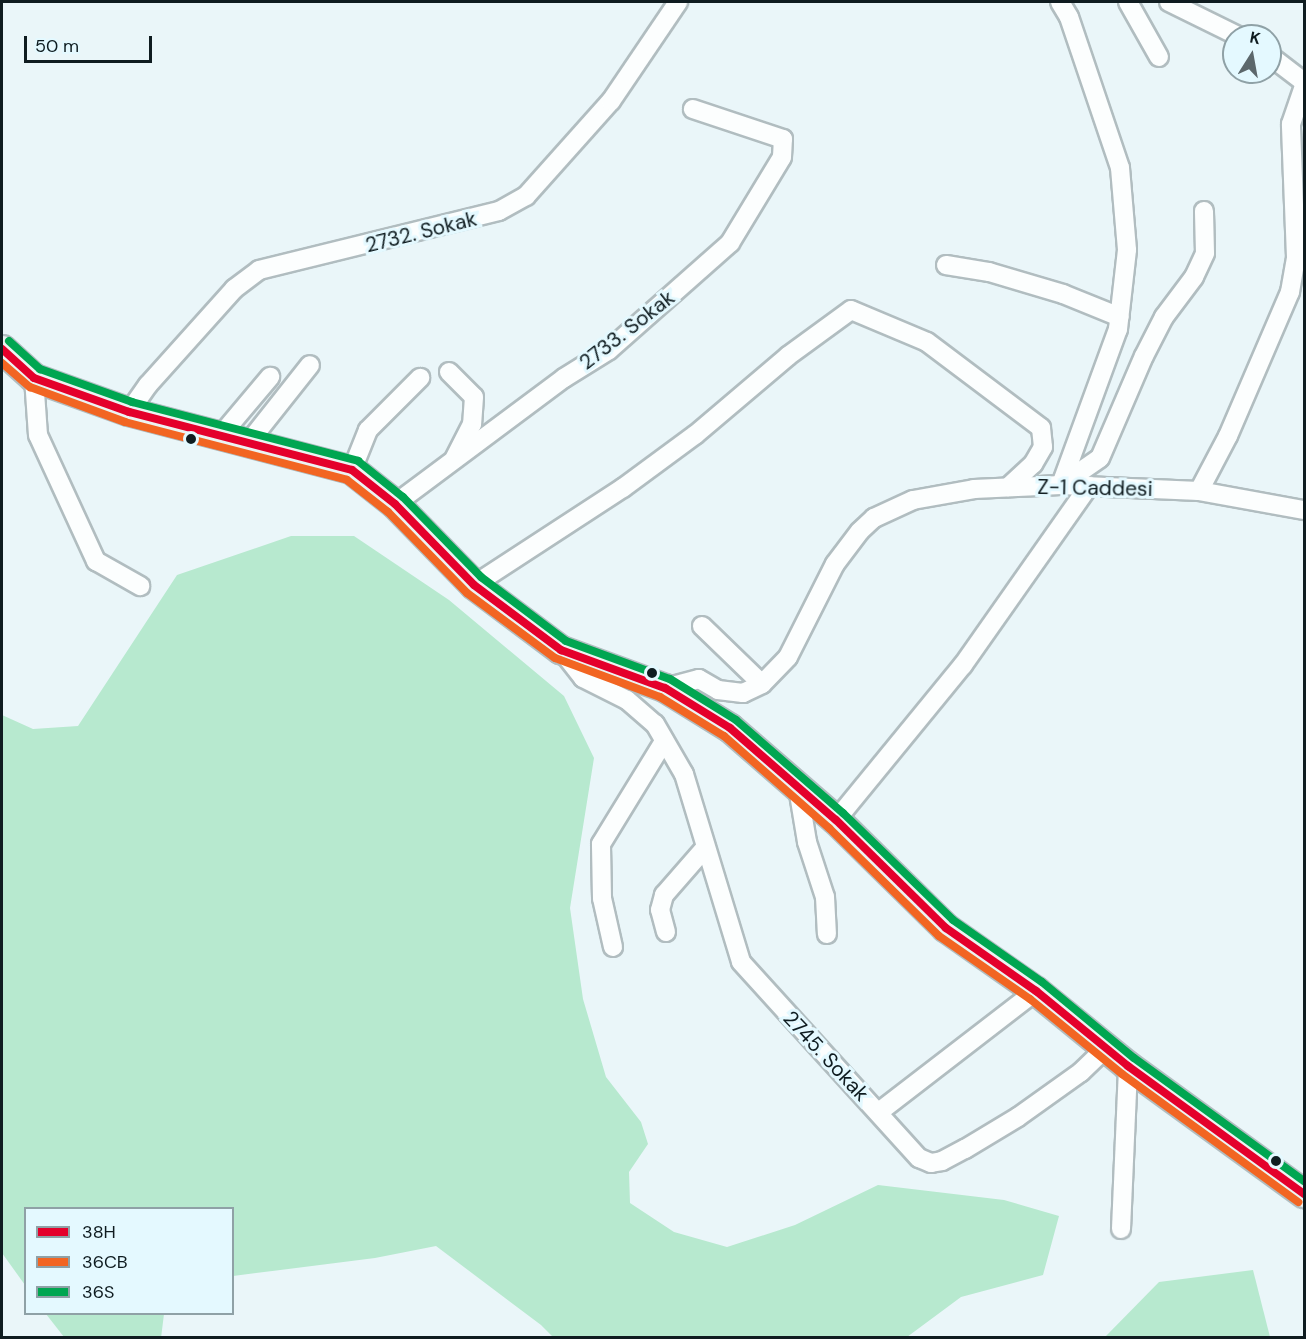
<!DOCTYPE html>
<html>
<head>
<meta charset="utf-8">
<style>
	body { margin:0 }
	#map { position:relative; width:1306px; height:1339px; overflow:hidden; background:#eaf6f9; font-family:"DM Sans",sans-serif }
	div>[style] { position:absolute }
	[style*='--x'] { left:calc(var(--x)*1px); top:calc(var(--y)*1px); width:calc(var(--w)*1px); rotate:calc(var(--a)*1deg) }
	.green>* { inset:0; background:#b7e9cf }
	.roads { filter:drop-shadow(2px 0 #b1bdc0) drop-shadow(-2px 0 #b1bdc0) drop-shadow(0 2px #b1bdc0) drop-shadow(0 -2px #b1bdc0) }
	.street>* { height:18px; margin:-9px; padding:0 9px; transform-origin:9px; border-radius:9px; background:#fcfefe }
	.secondary>* { height:26px; margin:-13px; padding:0 13px; transform-origin:13px; border-radius:13px; background:#ecf3f2 }
	.bus-1>* { height:8px; margin:-4px; padding:0 4px; transform-origin:4px; border-radius:4px; background:#e4002b }
	.bus-2>* { height:8px; margin:-4px; padding:0 4px; transform-origin:4px; border-radius:4px; background:#f26522 }
	.bus-3>* { height:8px; margin:-4px; padding:0 4px; transform-origin:4px; border-radius:4px; background:#00a651 }
	.dots>* { width:16px; height:16px; translate:-50% -50%; box-sizing:border-box; border:3px solid #e4f9ff; border-radius:50% }
	span { translate:-50% -50%; white-space:nowrap; text-align:center; line-height:1.15; -webkit-text-stroke:6px #e4f9ff; paint-order:stroke }
	.street-label { font-size:21px; color:#0f1c20 }
	.frame { position:absolute; inset:0; border:3px solid #0f1c20; pointer-events:none }
	.legend { position:absolute; left:24px; top:1207px; width:210px; height:108px; box-sizing:border-box; background:#e4f9ff; border:2px solid #8fa1a6; margin:0; padding:8px 10px; list-style:none; font-size:18px; color:#0f1c20 }
	.legend li { display:flex; align-items:center; gap:12px; height:30px }
	.legend b { width:30px; border:2px solid #8fa1a6 }
	.north { position:absolute; left:1222px; top:24px; width:60px; height:60px; box-sizing:border-box; background:#e4f9ff; border:2px solid #8fa1a6; border-radius:50%; rotate:11deg; font-size:16px; font-weight:700; line-height:24px; text-align:center; color:#0f1c20 }
	.north::after { content:''; display:block; margin:auto; width:21px; height:27px; background:#5c686c; clip-path:polygon(50% 0,100% 100%,50% 72%,0 100%) }
	.scale { position:absolute; left:24px; top:36px; width:128px; height:27px; box-sizing:border-box; border:3px solid #0f1c20; border-top:0; padding-left:8px; font-size:18px; line-height:21px; white-space:nowrap; color:#0f1c20; -webkit-text-stroke:4px #e4f9ff; paint-order:stroke }
</style>
</head>
<body>
<div id="map">
	<div class="green">
		<div style="clip-path:polygon(291px 536px,354px 536px,449px 600px,564px 696px,594px 758px,570px 908px,583px 999px,606px 1077px,641px 1122px,648px 1144px,629px 1172px,630px 1203px,674px 1232px,727px 1247px,795px 1225px,878px 1185px,1004px 1200px,1059px 1216px,1043px 1275px,961px 1297px,907px 1337px,553px 1337px,541px 1325px,436px 1246px,375px 1258px,233px 1276px,232px 1208px,26px 1208px,25px 1285px,2px 1253px,2px 715px,33px 729px,78px 726px,177px 575px)"></div>
		<div style="clip-path:polygon(1253px 1270px,1270px 1337px,1105px 1337px,1159px 1282px)"></div>
		<div style="clip-path:polygon(46px 1314px,164px 1314px,161px 1338px,64px 1337px)"></div>
	</div>
	<div class="roads">
		<div class="street">
			<div style="--x:1060;--y:2;--w:17;--a:59"></div>
			<div style="--x:1069;--y:17;--w:159;--a:71.3"></div>
			<div style="--x:1120;--y:168;--w:82;--a:85.1"></div>
			<div style="--x:1127;--y:250;--w:80;--a:96.5"></div>
			<div style="--x:1118;--y:329;--w:166;--a:110.1"></div>
			<div style="--x:1128;--y:2;--w:63;--a:60.6"></div>
			<div style="--x:1169;--y:2;--w:77;--a:26.2"></div>
			<div style="--x:1270;--y:56;--w:43;--a:37.4"></div>
			<div style="--x:946;--y:265;--w:44;--a:9.2"></div>
			<div style="--x:989;--y:272;--w:77;--a:16.6"></div>
			<div style="--x:1063;--y:294;--w:61;--a:22"></div>
			<div style="--x:449;--y:372;--w:35;--a:45"></div>
			<div style="--x:474;--y:397;--w:27;--a:94"></div>
			<div style="--x:472;--y:424;--w:38;--a:117"></div>
			<div style="--x:34;--y:378;--w:57;--a:86"></div>
			<div style="--x:38;--y:435;--w:139;--a:65.3"></div>
			<div style="--x:96;--y:561;--w:51;--a:29.6"></div>
			<div style="--x:129;--y:412;--w:33;--a:-55"></div>
			<div style="--x:148;--y:385;--w:129;--a:-48.1"></div>
			<div style="--x:234;--y:289;--w:31;--a:-37"></div>
			<div style="--x:259;--y:270;--w:247;--a:-13.8"></div>
			<div style="--x:499;--y:211;--w:31;--a:-29"></div>
			<div style="--x:526;--y:196;--w:127;--a:-48.2"></div>
			<div style="--x:611;--y:101;--w:120;--a:-55.9"></div>
			<div style="--x:222;--y:434;--w:75;--a:-49.9"></div>
			<div style="--x:249;--y:442;--w:98;--a:-51.6"></div>
			<div style="--x:352;--y:470;--w:43;--a:-68.2"></div>
			<div style="--x:368;--y:430;--w:74;--a:-45"></div>
			<div style="--x:1061;--y:485;--w:47;--a:-34.7"></div>
			<div style="--x:1100;--y:458;--w:111;--a:-66.7"></div>
			<div style="--x:1144;--y:356;--w:44;--a:-62.9"></div>
			<div style="--x:1164;--y:317;--w:50;--a:-53.1"></div>
			<div style="--x:1194;--y:277;--w:26;--a:-65"></div>
			<div style="--x:1205;--y:253;--w:42;--a:-91.4"></div>
			<div style="--x:1199;--y:491;--w:107;--a:10.3"></div>
			<div style="--x:395;--y:504;--w:211;--a:-36.7"></div>
			<div style="--x:564;--y:378;--w:53;--a:-31.9"></div>
			<div style="--x:609;--y:350;--w:162;--a:-41.5"></div>
			<div style="--x:730;--y:243;--w:100;--a:-58.8"></div>
			<div style="--x:782;--y:157;--w:18;--a:-87"></div>
			<div style="--x:783;--y:139;--w:95;--a:-161.6"></div>
			<div style="--x:474;--y:585;--w:178;--a:-33.1"></div>
			<div style="--x:623;--y:488;--w:89;--a:-36.4"></div>
			<div style="--x:695;--y:435;--w:122;--a:-40.3"></div>
			<div style="--x:788;--y:356;--w:78;--a:-36.1"></div>
			<div style="--x:851;--y:310;--w:82;--a:22.8"></div>
			<div style="--x:927;--y:342;--w:143;--a:37"></div>
			<div style="--x:1041;--y:428;--w:19;--a:84"></div>
			<div style="--x:1043;--y:447;--w:20;--a:120"></div>
			<div style="--x:1033;--y:464;--w:34;--a:137"></div>
			<div style="--x:702;--y:626;--w:83;--a:44"></div>
			<div style="--x:562;--y:651;--w:34;--a:52"></div>
			<div style="--x:583;--y:678;--w:49;--a:26.6"></div>
			<div style="--x:627;--y:700;--w:37;--a:41"></div>
			<div style="--x:655;--y:724;--w:58;--a:59.9"></div>
			<div style="--x:684;--y:774;--w:196;--a:73.1"></div>
			<div style="--x:741;--y:962;--w:265;--a:47.8"></div>
			<div style="--x:919;--y:1158;--w:13;--a:23"></div>
			<div style="--x:931;--y:1163;--w:11;--a:-10"></div>
			<div style="--x:942;--y:1161;--w:26;--a:-28"></div>
			<div style="--x:965;--y:1149;--w:62;--a:-31.1"></div>
			<div style="--x:1018;--y:1117;--w:77;--a:-35.5"></div>
			<div style="--x:1081;--y:1072;--w:35;--a:-44"></div>
			<div style="--x:665;--y:688;--w:35;--a:-15"></div>
			<div style="--x:699;--y:679;--w:22;--a:30"></div>
			<div style="--x:718;--y:690;--w:25;--a:7"></div>
			<div style="--x:743;--y:693;--w:21;--a:-25"></div>
			<div style="--x:762;--y:684;--w:37;--a:-46"></div>
			<div style="--x:788;--y:657;--w:104;--a:-63.2"></div>
			<div style="--x:835;--y:564;--w:41;--a:-52.9"></div>
			<div style="--x:860;--y:531;--w:19;--a:-43"></div>
			<div style="--x:874;--y:518;--w:43;--a:-24.8"></div>
			<div style="--x:913;--y:500;--w:62;--a:-10.2"></div>
			<div style="--x:974;--y:489;--w:87;--a:-2.6"></div>
			<div style="--x:1061;--y:485;--w:138;--a:2.5"></div>
			<div style="--x:1199;--y:491;--w:62;--a:-62.2"></div>
			<div style="--x:1228;--y:436;--w:157;--a:-66.7"></div>
			<div style="--x:1290;--y:292;--w:36;--a:-80"></div>
			<div style="--x:1296;--y:257;--w:133;--a:-92.2"></div>
			<div style="--x:1291;--y:124;--w:40;--a:-71.1"></div>
			<div style="--x:798;--y:788;--w:55;--a:80.5"></div>
			<div style="--x:807;--y:842;--w:58;--a:71.9"></div>
			<div style="--x:825;--y:897;--w:37;--a:87"></div>
			<div style="--x:836;--y:820;--w:200;--a:-50.7"></div>
			<div style="--x:963;--y:665;--w:219;--a:-54.9"></div>
			<div style="--x:666;--y:932;--w:23;--a:-105"></div>
			<div style="--x:660;--y:910;--w:16;--a:-75"></div>
			<div style="--x:664;--y:895;--w:62;--a:-48.9"></div>
			<div style="--x:613;--y:947;--w:50;--a:-102.7"></div>
			<div style="--x:602;--y:898;--w:54;--a:-91.1"></div>
			<div style="--x:601;--y:844;--w:121;--a:-58.5"></div>
			<div style="--x:879;--y:1112;--w:198;--a:-37.6"></div>
			<div style="--x:1121;--y:1229;--w:163;--a:-87.5"></div>
		</div>
		<div class="secondary">
			<div style="--x:2;--y:349;--w:43;--a:42.2"></div>
			<div style="--x:34;--y:378;--w:101;--a:19.7"></div>
			<div style="--x:129;--y:412;--w:230;--a:14.6"></div>
			<div style="--x:352;--y:470;--w:55;--a:38.3"></div>
			<div style="--x:395;--y:504;--w:113;--a:45.7"></div>
			<div style="--x:474;--y:585;--w:109;--a:36.8"></div>
			<div style="--x:561;--y:650;--w:111;--a:20.1"></div>
			<div style="--x:665;--y:688;--w:76;--a:31.6"></div>
			<div style="--x:730;--y:728;--w:140;--a:41"></div>
			<div style="--x:836;--y:820;--w:154;--a:44.5"></div>
			<div style="--x:946;--y:928;--w:110;--a:35"></div>
			<div style="--x:1036;--y:991;--w:119;--a:39.2"></div>
			<div style="--x:1128;--y:1066;--w:218;--a:36"></div>
		</div>
	</div>
	<div class="bus-1">
		<div style="--x:2;--y:349;--w:43;--a:42.2"></div>
		<div style="--x:34;--y:378;--w:101;--a:19.7"></div>
		<div style="--x:129;--y:412;--w:230;--a:14.6"></div>
		<div style="--x:352;--y:470;--w:55;--a:38.3"></div>
		<div style="--x:395;--y:504;--w:113;--a:45.7"></div>
		<div style="--x:474;--y:585;--w:109;--a:36.8"></div>
		<div style="--x:561;--y:650;--w:111;--a:20.1"></div>
		<div style="--x:665;--y:688;--w:76;--a:31.6"></div>
		<div style="--x:730;--y:728;--w:140;--a:41"></div>
		<div style="--x:836;--y:820;--w:154;--a:44.5"></div>
		<div style="--x:946;--y:928;--w:110;--a:35"></div>
		<div style="--x:1036;--y:991;--w:119;--a:39.2"></div>
		<div style="--x:1128;--y:1066;--w:218;--a:36"></div>
	</div>
	<div class="bus-2">
		<div style="--x:2;--y:363;--w:37;--a:41"></div>
		<div style="--x:30;--y:387;--w:101;--a:20.2"></div>
		<div style="--x:125;--y:422;--w:229;--a:14.6"></div>
		<div style="--x:347;--y:480;--w:52;--a:38"></div>
		<div style="--x:388;--y:512;--w:113;--a:45.7"></div>
		<div style="--x:467;--y:593;--w:109;--a:36.5"></div>
		<div style="--x:555;--y:658;--w:112;--a:20.4"></div>
		<div style="--x:660;--y:697;--w:75;--a:31.4"></div>
		<div style="--x:724;--y:736;--w:140;--a:41.2"></div>
		<div style="--x:829;--y:828;--w:154;--a:44.5"></div>
		<div style="--x:939;--y:936;--w:111;--a:34.7"></div>
		<div style="--x:1030;--y:999;--w:119;--a:39.2"></div>
		<div style="--x:1122;--y:1074;--w:218;--a:36"></div>
	</div>
	<div class="bus-3">
		<div style="--x:9;--y:341;--w:42;--a:42.1"></div>
		<div style="--x:40;--y:369;--w:98;--a:19.7"></div>
		<div style="--x:132;--y:402;--w:234;--a:14.6"></div>
		<div style="--x:358;--y:461;--w:58;--a:38.7"></div>
		<div style="--x:403;--y:497;--w:112;--a:45.7"></div>
		<div style="--x:481;--y:577;--w:106;--a:37"></div>
		<div style="--x:566;--y:641;--w:111;--a:20.1"></div>
		<div style="--x:670;--y:679;--w:78;--a:31.8"></div>
		<div style="--x:736;--y:720;--w:142;--a:41"></div>
		<div style="--x:843;--y:813;--w:153;--a:44.2"></div>
		<div style="--x:953;--y:920;--w:108;--a:34.9"></div>
		<div style="--x:1042;--y:982;--w:119;--a:39.6"></div>
		<div style="--x:1134;--y:1058;--w:210;--a:35.9"></div>
	</div>
	<div class="dots">
		<div style="left:191px;top:439px;background:#0f1c20"></div>
		<div style="left:652px;top:673px;background:#0f1c20"></div>
		<div style="left:1276px;top:1161px;background:#0f1c20"></div>
	</div>
	<div class="street-label">
		<span style="left:421px;top:232px;rotate:-14deg">2732. Sokak</span>
		<span style="left:627px;top:330px;rotate:-38deg">2733. Sokak</span>
		<span style="left:1095px;top:488px;rotate:1deg">Z-1 Caddesi</span>
		<span style="left:826px;top:1056px;rotate:47deg">2745. Sokak</span>
	</div>
	<div class="frame"></div>
	<ul class="legend">
	<li><b style="height:8px;background:#e4002b"></b>38H</li>
	<li><b style="height:8px;background:#f26522"></b>36CB</li>
	<li><b style="height:8px;background:#00a651"></b>36S</li>
	</ul>
	<div class="north">K</div>
	<div class="scale">50 m</div>
</div>
</body>
</html>
